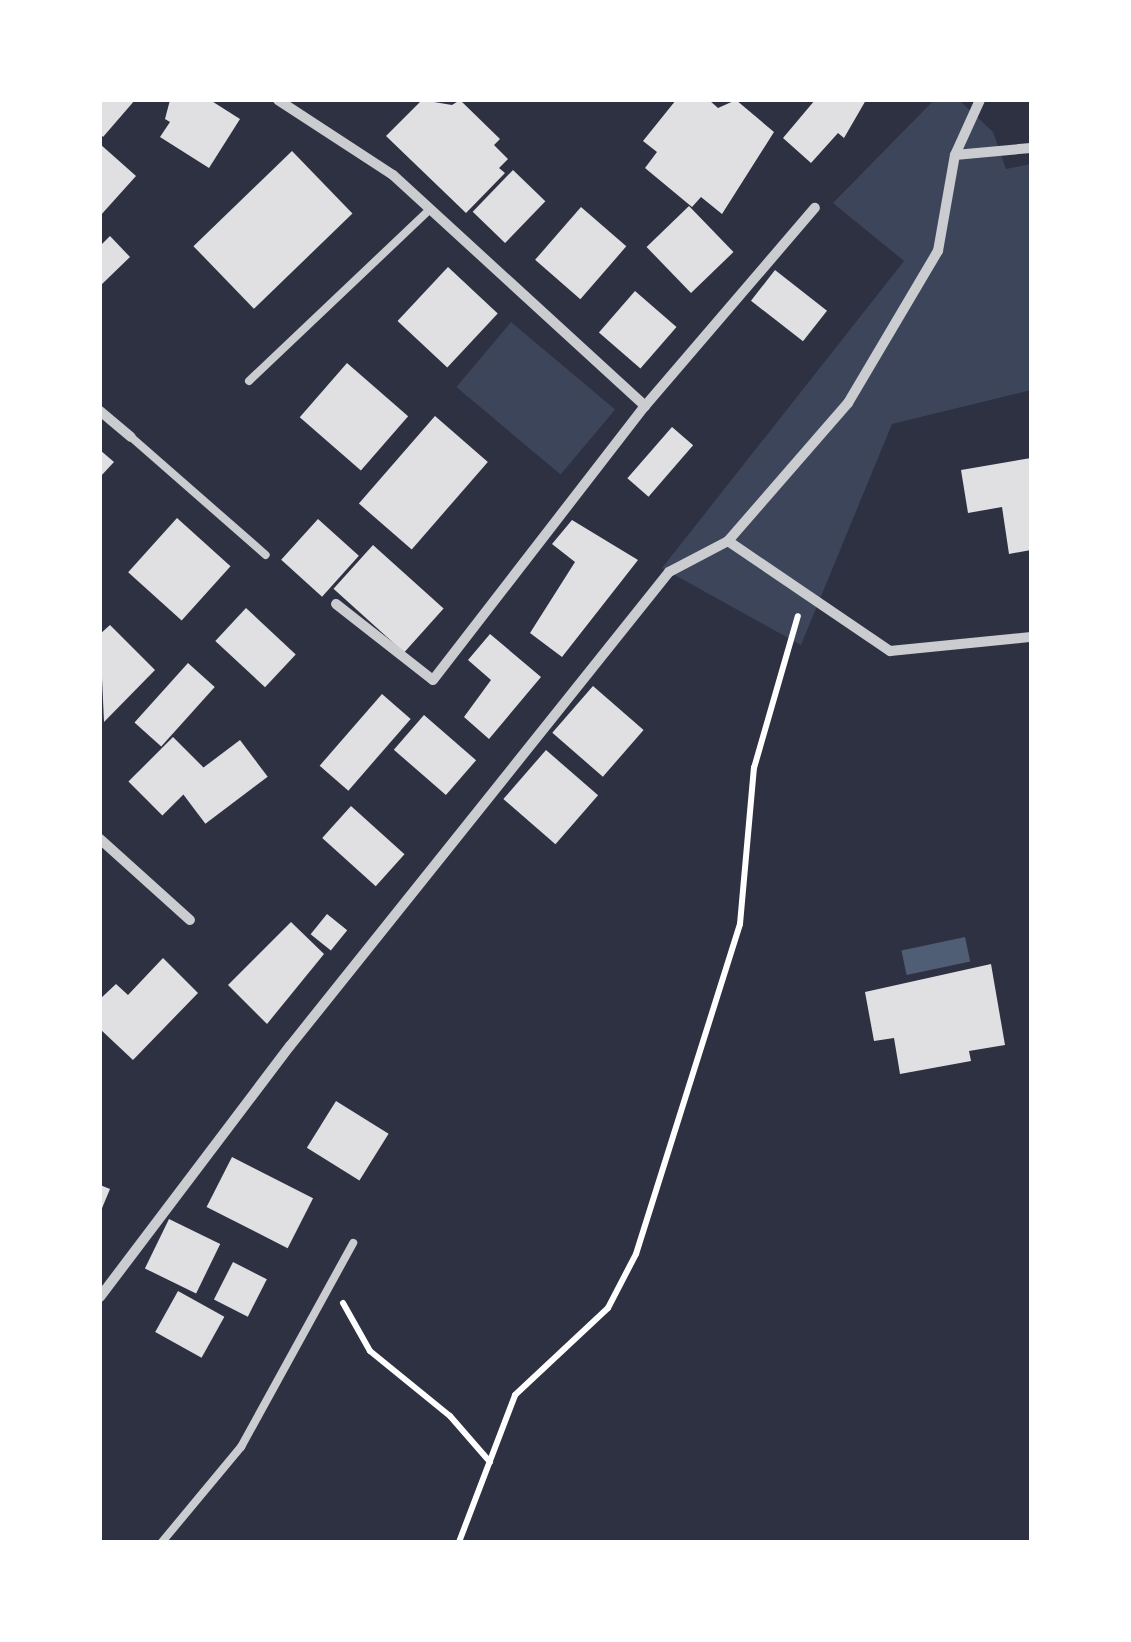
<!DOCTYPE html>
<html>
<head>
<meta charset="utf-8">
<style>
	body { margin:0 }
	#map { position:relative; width:1131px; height:1642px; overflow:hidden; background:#2d3142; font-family:"Golos Text",sans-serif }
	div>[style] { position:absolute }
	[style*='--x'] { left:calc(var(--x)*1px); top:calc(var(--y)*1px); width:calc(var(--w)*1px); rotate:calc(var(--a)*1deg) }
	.green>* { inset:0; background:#3c4559; transform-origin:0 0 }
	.water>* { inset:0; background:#4f5d75; transform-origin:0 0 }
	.building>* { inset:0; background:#e0e0e3; transform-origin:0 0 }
	.path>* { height:6px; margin:-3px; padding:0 3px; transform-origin:3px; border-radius:3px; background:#fff }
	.service>* { height:8px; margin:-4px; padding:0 4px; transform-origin:4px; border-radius:4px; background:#caccd0 }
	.minor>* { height:10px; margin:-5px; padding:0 5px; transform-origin:5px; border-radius:5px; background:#caccd0 }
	span { translate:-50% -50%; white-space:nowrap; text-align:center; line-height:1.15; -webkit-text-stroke:10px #fff; paint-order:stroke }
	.frame { position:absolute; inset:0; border:102px solid #fff; pointer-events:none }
</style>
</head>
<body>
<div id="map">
	<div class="green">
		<div style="clip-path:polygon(934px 100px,959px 100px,993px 132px,1006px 169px,1031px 164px,1031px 390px,892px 424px,801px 645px,662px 568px,904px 261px,833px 203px)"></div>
		<div style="left:511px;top:322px;width:136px;height:85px;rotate:40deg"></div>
	</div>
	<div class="water">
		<div style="left:965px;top:937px;width:25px;height:65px;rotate:78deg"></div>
	</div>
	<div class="building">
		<div style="clip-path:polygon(100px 100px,135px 100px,103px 137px,100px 134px)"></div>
		<div style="clip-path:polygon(170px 100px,210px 100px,240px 119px,209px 168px,160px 137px,170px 122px,165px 119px)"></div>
		<div style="clip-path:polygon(422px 100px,452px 105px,460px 100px,500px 139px,494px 145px,508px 159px,499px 168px,505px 173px,466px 213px,386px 136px)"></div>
		<div style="clip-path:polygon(676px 100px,709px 100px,718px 108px,736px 100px,774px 132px,722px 214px,701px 197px,692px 207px,645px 168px,657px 152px,643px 141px)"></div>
		<div style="clip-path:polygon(815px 100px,866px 100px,844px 138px,838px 133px,811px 163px,783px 138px)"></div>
		<div style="clip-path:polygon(100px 144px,136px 176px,100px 216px)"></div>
		<div style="left:292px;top:151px;width:87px;height:137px;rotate:46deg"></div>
		<div style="left:513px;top:170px;width:45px;height:58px;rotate:44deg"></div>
		<div style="left:689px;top:206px;width:64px;height:59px;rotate:46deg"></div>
		<div style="left:581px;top:207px;width:60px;height:70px;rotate:41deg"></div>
		<div style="clip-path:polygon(110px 236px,130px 257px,100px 286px,100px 246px)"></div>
		<div style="left:448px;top:267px;width:68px;height:74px;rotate:43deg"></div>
		<div style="left:775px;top:270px;width:66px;height:39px;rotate:38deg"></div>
		<div style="left:635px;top:291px;width:55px;height:55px;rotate:41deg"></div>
		<div style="left:347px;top:363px;width:81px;height:72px;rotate:41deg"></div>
		<div style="left:435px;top:416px;width:70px;height:116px;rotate:41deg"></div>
		<div style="left:672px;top:427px;width:28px;height:68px;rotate:41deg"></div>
		<div style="clip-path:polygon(100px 450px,114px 462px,100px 477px)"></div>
		<div style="clip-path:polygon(1031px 458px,1031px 550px,1009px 554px,1002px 507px,968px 513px,961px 470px)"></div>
		<div style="left:177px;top:518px;width:72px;height:73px;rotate:42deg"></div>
		<div style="left:318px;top:519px;width:55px;height:55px;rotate:42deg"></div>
		<div style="clip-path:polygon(572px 520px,638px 560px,562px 657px,530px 633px,575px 562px,552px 544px)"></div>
		<div style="left:373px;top:545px;width:95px;height:59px;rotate:42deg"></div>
		<div style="left:246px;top:608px;width:68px;height:45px;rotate:43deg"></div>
		<div style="clip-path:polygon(110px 625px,155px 670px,104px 722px,100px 634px)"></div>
		<div style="clip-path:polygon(490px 634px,541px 677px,489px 739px,464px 717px,491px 680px,468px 660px)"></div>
		<div style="left:188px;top:663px;width:36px;height:80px;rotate:42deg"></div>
		<div style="left:593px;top:686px;width:67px;height:62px;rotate:41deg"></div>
		<div style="left:382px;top:694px;width:38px;height:95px;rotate:41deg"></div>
		<div style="left:424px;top:715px;width:69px;height:46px;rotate:41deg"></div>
		<div style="left:173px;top:737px;width:48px;height:63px;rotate:45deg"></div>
		<div style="left:240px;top:740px;width:46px;height:78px;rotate:53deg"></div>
		<div style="left:546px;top:750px;width:69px;height:65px;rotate:41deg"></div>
		<div style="left:351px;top:806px;width:72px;height:43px;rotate:42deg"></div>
		<div style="left:327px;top:914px;width:26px;height:26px;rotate:39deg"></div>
		<div style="clip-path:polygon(291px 922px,324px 954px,267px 1024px,228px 985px)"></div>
		<div style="clip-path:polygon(163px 958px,198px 993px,133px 1060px,100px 1029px,100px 999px,116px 984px,128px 995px)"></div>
		<div style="clip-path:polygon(991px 964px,1005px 1045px,969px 1051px,971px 1061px,900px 1074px,894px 1038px,874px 1041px,865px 992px)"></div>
		<div style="left:336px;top:1101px;width:62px;height:55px;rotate:32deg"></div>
		<div style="left:232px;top:1157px;width:91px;height:56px;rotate:27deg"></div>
		<div style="clip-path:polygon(100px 1185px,110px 1189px,100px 1213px)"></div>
		<div style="left:169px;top:1219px;width:57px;height:55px;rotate:26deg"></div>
		<div style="left:233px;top:1262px;width:38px;height:42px;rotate:27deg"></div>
		<div style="left:178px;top:1291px;width:53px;height:47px;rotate:29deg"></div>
	</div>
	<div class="path">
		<div style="--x:343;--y:1303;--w:55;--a:60.6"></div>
		<div style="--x:370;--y:1351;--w:103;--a:39.1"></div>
		<div style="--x:450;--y:1416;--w:61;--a:49"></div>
		<div style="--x:459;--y:1542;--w:157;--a:-69.1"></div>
		<div style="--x:515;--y:1395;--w:127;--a:-43.1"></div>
		<div style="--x:608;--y:1308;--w:61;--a:-62.6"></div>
		<div style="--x:636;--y:1254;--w:346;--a:-72.5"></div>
		<div style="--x:740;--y:924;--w:157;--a:-84.9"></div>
		<div style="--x:754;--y:768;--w:158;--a:-73.9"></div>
	</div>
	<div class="service">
		<div style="--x:249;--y:381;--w:250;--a:-43.5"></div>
		<div style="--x:131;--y:437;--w:179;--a:41.2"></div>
		<div style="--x:162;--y:1542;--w:124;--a:-50.3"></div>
		<div style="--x:241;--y:1447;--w:233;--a:-61.2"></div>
	</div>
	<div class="minor">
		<div style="--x:278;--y:100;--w:137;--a:33.1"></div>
		<div style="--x:393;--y:175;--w:342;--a:42.5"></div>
		<div style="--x:955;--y:155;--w:76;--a:-5.3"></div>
		<div style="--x:100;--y:411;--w:40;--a:40"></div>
		<div style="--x:728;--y:541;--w:196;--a:34.2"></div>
		<div style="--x:890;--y:651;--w:142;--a:-5.7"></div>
		<div style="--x:336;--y:604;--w:123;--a:38.1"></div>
		<div style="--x:433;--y:680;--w:346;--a:-52.3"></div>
		<div style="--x:645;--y:406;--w:261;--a:-49.4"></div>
		<div style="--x:100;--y:839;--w:121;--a:42"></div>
		<div style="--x:100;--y:1297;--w:315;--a:-52.9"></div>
		<div style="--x:290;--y:1046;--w:607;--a:-51.35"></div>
		<div style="--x:669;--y:572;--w:67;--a:-27.7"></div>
		<div style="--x:728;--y:541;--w:183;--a:-49"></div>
		<div style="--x:848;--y:403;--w:177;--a:-59.4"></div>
		<div style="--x:938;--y:251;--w:97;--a:-80"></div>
		<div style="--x:955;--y:155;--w:60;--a:-65.6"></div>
	</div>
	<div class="frame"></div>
</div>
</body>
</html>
